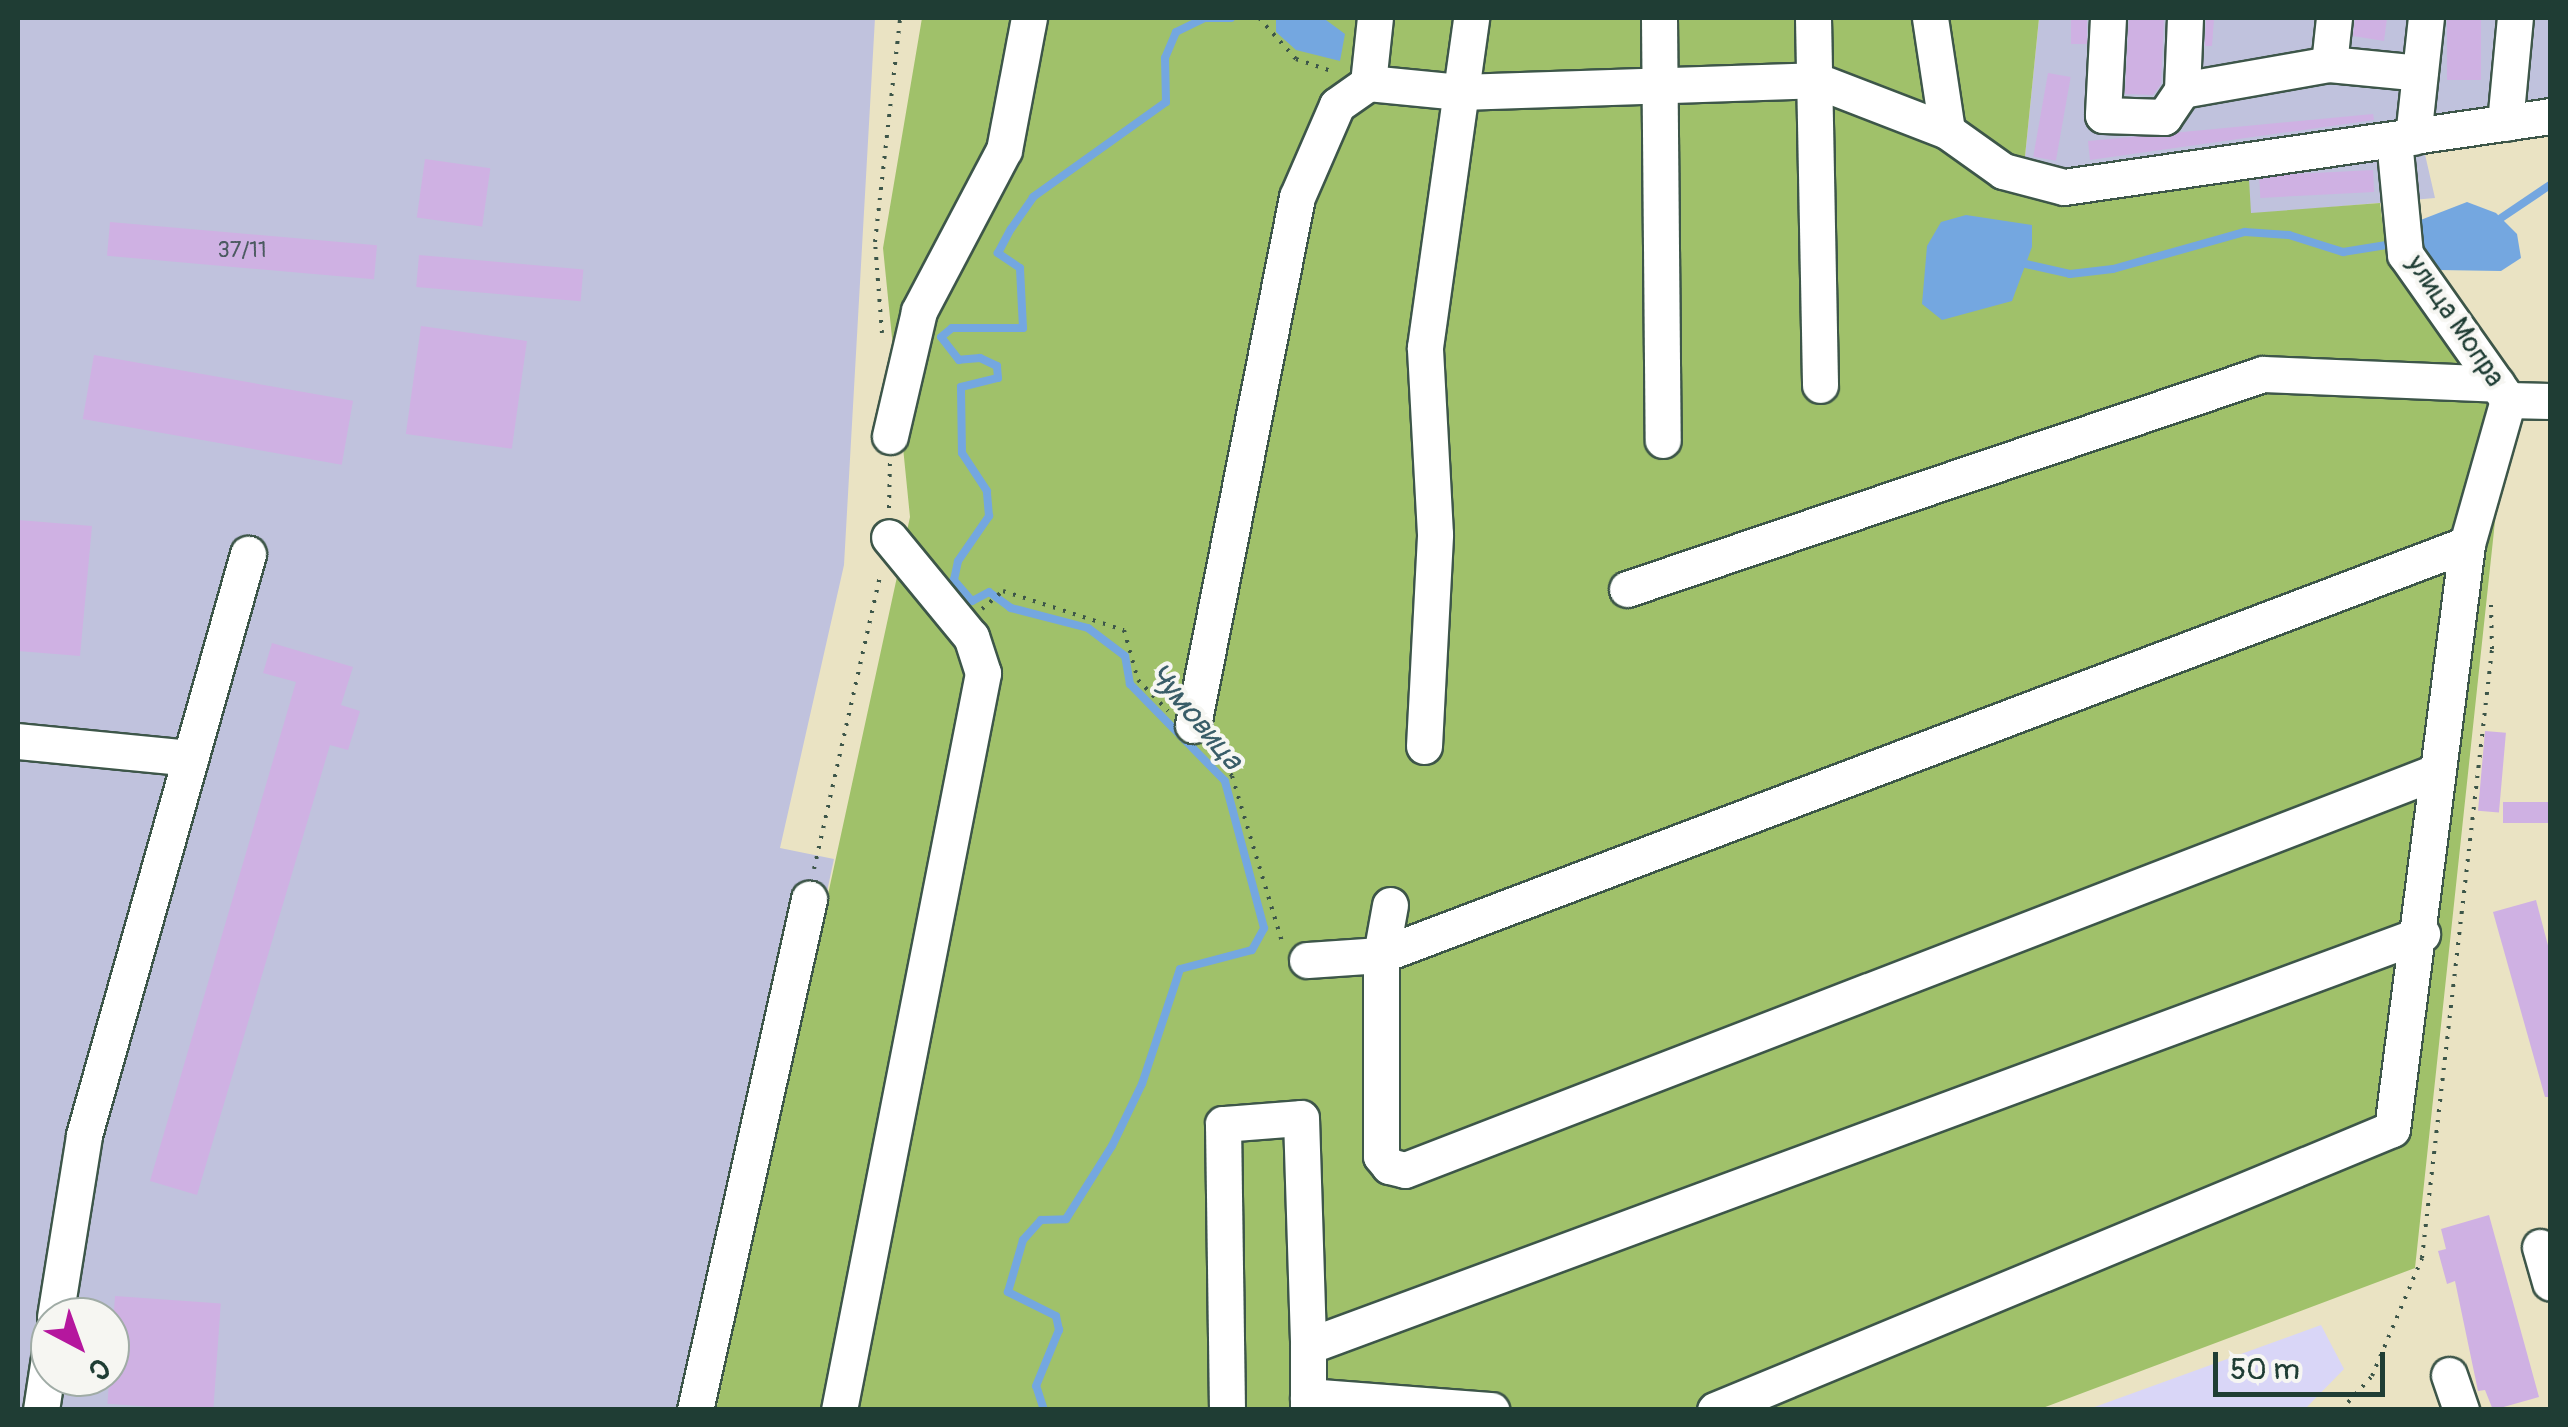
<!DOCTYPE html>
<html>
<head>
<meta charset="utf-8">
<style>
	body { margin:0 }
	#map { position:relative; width:2568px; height:1427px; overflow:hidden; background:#eae3c3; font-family:Pangolin,sans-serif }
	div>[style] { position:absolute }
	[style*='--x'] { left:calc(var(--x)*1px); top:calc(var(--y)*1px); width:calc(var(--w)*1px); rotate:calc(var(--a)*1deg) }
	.built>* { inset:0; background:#d9d6f7 }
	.industrial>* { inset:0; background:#c0c2dd }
	.green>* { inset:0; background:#a0c16a }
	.water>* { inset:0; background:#74a7e0 }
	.stream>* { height:8px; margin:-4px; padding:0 4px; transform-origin:4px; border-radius:4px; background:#74a7e0 }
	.building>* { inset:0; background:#cfb1e3; transform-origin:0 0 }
	.path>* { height:4px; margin-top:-2px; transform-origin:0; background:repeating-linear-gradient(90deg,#3d5649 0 2.5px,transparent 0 10.5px) }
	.roads { filter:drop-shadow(2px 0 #3d5649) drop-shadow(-2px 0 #3d5649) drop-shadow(0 2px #3d5649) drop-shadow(0 -2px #3d5649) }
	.minor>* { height:35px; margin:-17.5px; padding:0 17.5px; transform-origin:17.5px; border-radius:17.5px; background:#fff }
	span { translate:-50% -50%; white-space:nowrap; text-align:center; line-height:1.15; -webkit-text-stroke:8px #f6f6f2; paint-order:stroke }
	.number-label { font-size:22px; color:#4b5a60 }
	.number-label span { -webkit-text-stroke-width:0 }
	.street-label { font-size:28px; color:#1f3d34 }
	.water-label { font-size:30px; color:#395d68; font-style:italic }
	.frame { position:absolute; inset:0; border:20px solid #1f3d34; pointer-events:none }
	.north { position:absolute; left:30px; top:1297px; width:100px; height:100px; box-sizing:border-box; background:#f6f6f2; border:2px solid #a0aca6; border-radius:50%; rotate:139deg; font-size:28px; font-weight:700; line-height:40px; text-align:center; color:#1f3d34 }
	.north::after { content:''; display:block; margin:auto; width:35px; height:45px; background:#b5179e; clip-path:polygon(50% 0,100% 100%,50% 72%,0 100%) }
	.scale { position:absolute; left:2213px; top:1352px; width:172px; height:45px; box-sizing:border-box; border:5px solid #1f3d34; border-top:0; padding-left:12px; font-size:30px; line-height:35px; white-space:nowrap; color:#1f3d34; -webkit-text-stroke:8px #f6f6f2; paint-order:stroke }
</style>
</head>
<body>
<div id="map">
	<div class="built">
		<div style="clip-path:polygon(2321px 1325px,2344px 1369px,2305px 1409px,2089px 1409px)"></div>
	</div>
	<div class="industrial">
		<div style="clip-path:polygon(evenodd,18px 18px,875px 18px,844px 565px,780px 848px,834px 859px,716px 1409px,18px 1409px,18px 18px,50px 1317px,110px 1317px,110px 1377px,50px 1377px,50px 1317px)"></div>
		<div style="clip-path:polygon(2039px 18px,2550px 18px,2550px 107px,2418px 124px,2435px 198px,2250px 214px,2248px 162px,2023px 176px)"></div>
	</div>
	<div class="green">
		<div style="clip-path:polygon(922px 18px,2039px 18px,2023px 176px,2248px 161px,2251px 213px,2380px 203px,2387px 256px,2508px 400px,2415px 1268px,2040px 1409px,716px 1410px,910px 517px,883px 248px)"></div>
	</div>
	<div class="water">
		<div style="clip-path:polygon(1276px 18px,1326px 20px,1345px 34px,1340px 61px,1296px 50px,1276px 32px)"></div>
		<div style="clip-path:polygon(2467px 202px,2496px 213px,2517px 234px,2521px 258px,2501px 271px,2439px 270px,2421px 251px,2418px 221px)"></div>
		<div style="clip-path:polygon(1966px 215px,2032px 225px,2032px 247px,2012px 301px,1942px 320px,1922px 304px,1927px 246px,1941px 222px)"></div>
	</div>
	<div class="stream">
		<div style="--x:2501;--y:218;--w:59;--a:-34"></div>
		<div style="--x:2026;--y:264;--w:45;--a:12.8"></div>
		<div style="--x:2070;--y:274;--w:43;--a:-6.6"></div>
		<div style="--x:2113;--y:269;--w:137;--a:-15.7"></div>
		<div style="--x:2245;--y:232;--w:44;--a:3.9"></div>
		<div style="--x:2289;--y:235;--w:57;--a:17.5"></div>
		<div style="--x:2343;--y:252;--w:44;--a:-9.2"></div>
		<div style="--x:1044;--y:1410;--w:25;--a:-108"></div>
		<div style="--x:1036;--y:1386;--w:61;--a:-67.7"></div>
		<div style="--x:1059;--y:1330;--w:14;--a:-102"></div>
		<div style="--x:1056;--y:1316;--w:54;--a:-153.4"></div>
		<div style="--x:1008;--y:1292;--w:54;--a:-73.9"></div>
		<div style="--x:1023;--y:1240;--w:27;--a:-48"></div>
		<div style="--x:1041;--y:1220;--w:25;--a:-2"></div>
		<div style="--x:1066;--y:1219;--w:86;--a:-57.8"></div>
		<div style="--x:1112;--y:1146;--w:69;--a:-64.2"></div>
		<div style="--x:1142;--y:1084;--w:121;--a:-71.7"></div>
		<div style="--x:1180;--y:969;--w:74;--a:-14.8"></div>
		<div style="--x:1252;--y:950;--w:25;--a:-61"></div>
		<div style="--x:1264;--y:928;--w:152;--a:-104.9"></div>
		<div style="--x:1225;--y:781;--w:136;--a:-134.4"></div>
		<div style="--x:1130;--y:684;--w:28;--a:-100"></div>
		<div style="--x:1125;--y:656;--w:46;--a:-142.9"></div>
		<div style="--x:1088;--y:628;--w:80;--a:-165.4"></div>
		<div style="--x:1011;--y:608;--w:27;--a:-144"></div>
		<div style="--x:989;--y:592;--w:19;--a:152"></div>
		<div style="--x:972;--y:601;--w:28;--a:-131"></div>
		<div style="--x:954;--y:580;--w:19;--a:-78"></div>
		<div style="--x:958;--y:561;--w:55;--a:-55.4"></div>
		<div style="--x:989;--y:516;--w:25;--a:-95"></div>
		<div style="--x:987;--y:491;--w:45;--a:-123.3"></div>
		<div style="--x:962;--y:453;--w:66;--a:-90.9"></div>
		<div style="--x:961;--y:387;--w:38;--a:-14"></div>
		<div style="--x:998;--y:378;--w:12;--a:-95"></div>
		<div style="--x:997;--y:366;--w:19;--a:-155"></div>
		<div style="--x:980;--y:358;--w:21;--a:175"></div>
		<div style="--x:959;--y:360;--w:29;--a:-128"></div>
		<div style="--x:941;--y:337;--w:14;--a:-39"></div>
		<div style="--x:952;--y:328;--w:71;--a:0"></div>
		<div style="--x:1023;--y:328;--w:60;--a:-92.9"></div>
		<div style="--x:1020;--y:268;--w:27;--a:-146"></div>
		<div style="--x:998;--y:253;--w:27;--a:-62"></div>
		<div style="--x:1011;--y:229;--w:39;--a:-55"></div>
		<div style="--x:1033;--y:197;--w:163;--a:-35.5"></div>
		<div style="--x:1166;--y:102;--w:44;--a:-91.3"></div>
		<div style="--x:1165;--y:58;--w:28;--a:-67"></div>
		<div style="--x:1176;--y:32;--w:32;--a:-26"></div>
		<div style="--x:1205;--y:18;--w:26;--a:0"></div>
	</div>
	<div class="building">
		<div style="left:2071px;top:18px;width:16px;height:26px"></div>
		<div style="clip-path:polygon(2129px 18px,2164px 18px,2161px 84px,2153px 95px,2125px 94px)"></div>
		<div style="clip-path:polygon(2206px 18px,2214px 18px,2212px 46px,2205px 46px)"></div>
		<div style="clip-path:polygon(2355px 18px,2387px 18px,2384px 41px,2353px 36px)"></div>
		<div style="left:2447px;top:18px;width:34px;height:62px"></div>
		<div style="left:2048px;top:73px;width:23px;height:85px;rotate:10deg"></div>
		<div style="clip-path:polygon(2373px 114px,2374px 120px,2090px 160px,2088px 141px)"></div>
		<div style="left:425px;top:159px;width:66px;height:59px;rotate:8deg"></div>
		<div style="left:2373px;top:170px;width:22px;height:114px;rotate:87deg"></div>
		<div style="left:110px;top:222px;width:268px;height:34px;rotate:5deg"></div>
		<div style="left:419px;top:255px;width:165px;height:32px;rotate:5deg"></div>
		<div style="left:421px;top:326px;width:107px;height:109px;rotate:8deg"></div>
		<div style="left:94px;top:355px;width:263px;height:65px;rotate:10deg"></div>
		<div style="clip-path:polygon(18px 520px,92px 526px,80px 656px,18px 651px)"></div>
		<div style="clip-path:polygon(272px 643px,353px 667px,341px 705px,360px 711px,348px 750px,330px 745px,197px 1195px,150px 1181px,296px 682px,263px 673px)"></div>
		<div style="left:2485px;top:731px;width:21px;height:80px;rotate:5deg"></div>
		<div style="left:2550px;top:802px;width:21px;height:47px;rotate:90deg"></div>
		<div style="clip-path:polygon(2536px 900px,2550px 953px,2550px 1097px,2545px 1097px,2493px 912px)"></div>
		<div style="clip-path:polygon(2489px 1215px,2539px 1397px,2493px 1410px,2485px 1390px,2478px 1391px,2455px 1281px,2447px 1284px,2438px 1251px,2446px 1249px,2441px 1229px)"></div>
		<div style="left:115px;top:1296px;width:106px;height:108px;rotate:4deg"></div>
	</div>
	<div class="path">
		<div style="--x:1259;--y:18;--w:55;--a:47.9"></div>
		<div style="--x:1296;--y:59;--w:40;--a:18.9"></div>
		<div style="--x:882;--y:333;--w:91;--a:-94.4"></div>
		<div style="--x:875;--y:242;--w:225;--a:-83.6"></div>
		<div style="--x:889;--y:508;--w:46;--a:-88.8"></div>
		<div style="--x:982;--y:609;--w:28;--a:-41"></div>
		<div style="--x:1003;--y:591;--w:127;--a:17.9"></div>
		<div style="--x:1124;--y:630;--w:52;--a:74.4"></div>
		<div style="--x:1138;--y:680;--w:43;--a:45.9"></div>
		<div style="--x:1211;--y:749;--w:34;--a:52"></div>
		<div style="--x:1232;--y:776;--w:177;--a:73.2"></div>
		<div style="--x:814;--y:869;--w:304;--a:-77.3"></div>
		<div style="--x:2341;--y:1410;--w:46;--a:-47.6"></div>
		<div style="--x:2372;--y:1376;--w:128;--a:-67"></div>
		<div style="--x:2422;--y:1258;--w:613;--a:-83.44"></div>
		<div style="--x:2492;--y:649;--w:44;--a:-91.3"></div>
	</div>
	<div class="roads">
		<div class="minor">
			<div style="--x:1659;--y:18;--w:422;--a:89.5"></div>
			<div style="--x:1813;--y:18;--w:367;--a:88.9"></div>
			<div style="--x:1930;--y:18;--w:114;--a:81.4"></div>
			<div style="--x:2108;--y:18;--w:97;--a:93"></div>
			<div style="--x:2103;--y:115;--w:61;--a:1.9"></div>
			<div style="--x:2164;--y:117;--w:32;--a:-56"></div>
			<div style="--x:2185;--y:18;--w:72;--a:92.4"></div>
			<div style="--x:2182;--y:90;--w:149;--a:-10"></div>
			<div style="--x:2334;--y:18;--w:46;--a:96.2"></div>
			<div style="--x:2329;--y:64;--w:91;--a:5.6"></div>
			<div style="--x:1368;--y:83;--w:92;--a:5.6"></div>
			<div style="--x:1460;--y:92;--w:355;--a:-1.9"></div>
			<div style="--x:1815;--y:80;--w:142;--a:21.1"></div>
			<div style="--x:1947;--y:131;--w:69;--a:35.5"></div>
			<div style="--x:2003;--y:171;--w:63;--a:14.7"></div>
			<div style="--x:2064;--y:187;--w:491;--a:-8.3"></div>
			<div style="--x:2505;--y:123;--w:105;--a:-84.6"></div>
			<div style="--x:2413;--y:137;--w:120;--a:-83.8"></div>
			<div style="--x:2394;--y:140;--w:115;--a:84.5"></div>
			<div style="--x:2405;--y:254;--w:179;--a:54.8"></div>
			<div style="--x:2508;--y:400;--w:42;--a:1.4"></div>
			<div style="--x:890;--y:436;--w:128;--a:-76.9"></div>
			<div style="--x:919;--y:311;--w:182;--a:-62.2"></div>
			<div style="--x:1004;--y:150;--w:134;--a:-79.3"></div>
			<div style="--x:1627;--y:589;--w:671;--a:-18.68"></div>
			<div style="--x:2263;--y:374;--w:234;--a:2.4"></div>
			<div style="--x:1193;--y:725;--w:538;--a:-78.86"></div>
			<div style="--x:1297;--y:197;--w:100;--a:-66.5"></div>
			<div style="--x:1337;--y:105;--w:38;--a:-35"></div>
			<div style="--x:1368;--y:83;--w:65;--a:-83.9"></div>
			<div style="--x:18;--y:741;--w:173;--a:5.6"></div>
			<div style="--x:1424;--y:746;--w:212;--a:-87"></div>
			<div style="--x:1435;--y:534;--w:187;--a:-93.1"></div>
			<div style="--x:1425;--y:347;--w:332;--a:-82"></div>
			<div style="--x:1390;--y:905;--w:51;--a:100.2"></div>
			<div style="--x:1381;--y:955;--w:201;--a:90"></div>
			<div style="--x:1381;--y:1156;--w:13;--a:51"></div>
			<div style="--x:1389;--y:1166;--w:16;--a:14"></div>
			<div style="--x:1405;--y:1170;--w:1107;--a:-21.12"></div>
			<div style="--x:1307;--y:960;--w:74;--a:-3.9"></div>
			<div style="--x:1381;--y:955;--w:1161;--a:-20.73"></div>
			<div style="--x:2540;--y:1247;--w:37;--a:74"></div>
			<div style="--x:55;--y:1317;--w:184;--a:-80.9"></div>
			<div style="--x:84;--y:1135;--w:604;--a:-74.24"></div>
			<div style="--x:2449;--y:1375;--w:37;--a:71"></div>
			<div style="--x:1308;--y:1396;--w:184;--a:4.4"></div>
			<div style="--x:41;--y:1410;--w:60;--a:-81.3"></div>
			<div style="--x:695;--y:1410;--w:524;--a:-77.42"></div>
			<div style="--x:839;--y:1410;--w:751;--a:-78.94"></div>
			<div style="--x:983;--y:673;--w:38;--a:-108"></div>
			<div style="--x:971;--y:637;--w:129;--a:-129.4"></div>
			<div style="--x:1227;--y:1410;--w:286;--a:-90.8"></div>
			<div style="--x:1223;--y:1124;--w:78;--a:-4.4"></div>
			<div style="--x:1301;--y:1118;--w:228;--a:88.2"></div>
			<div style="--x:1308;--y:1410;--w:64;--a:-90"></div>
			<div style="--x:1308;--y:1346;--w:1188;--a:-20.3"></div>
			<div style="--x:1715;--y:1410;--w:733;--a:-22.54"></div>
			<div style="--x:2392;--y:1129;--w:590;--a:-82.69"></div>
			<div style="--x:2467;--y:544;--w:150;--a:-74.1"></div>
		</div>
	</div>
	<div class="number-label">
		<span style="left:242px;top:251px">37/11</span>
	</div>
	<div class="street-label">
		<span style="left:2455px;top:321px;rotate:56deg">улица Мопра</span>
	</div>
	<div class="water-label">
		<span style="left:1195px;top:717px;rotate:50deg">Чумовица</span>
	</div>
	<div class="frame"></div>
	<div class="north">С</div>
	<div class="scale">50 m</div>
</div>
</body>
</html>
